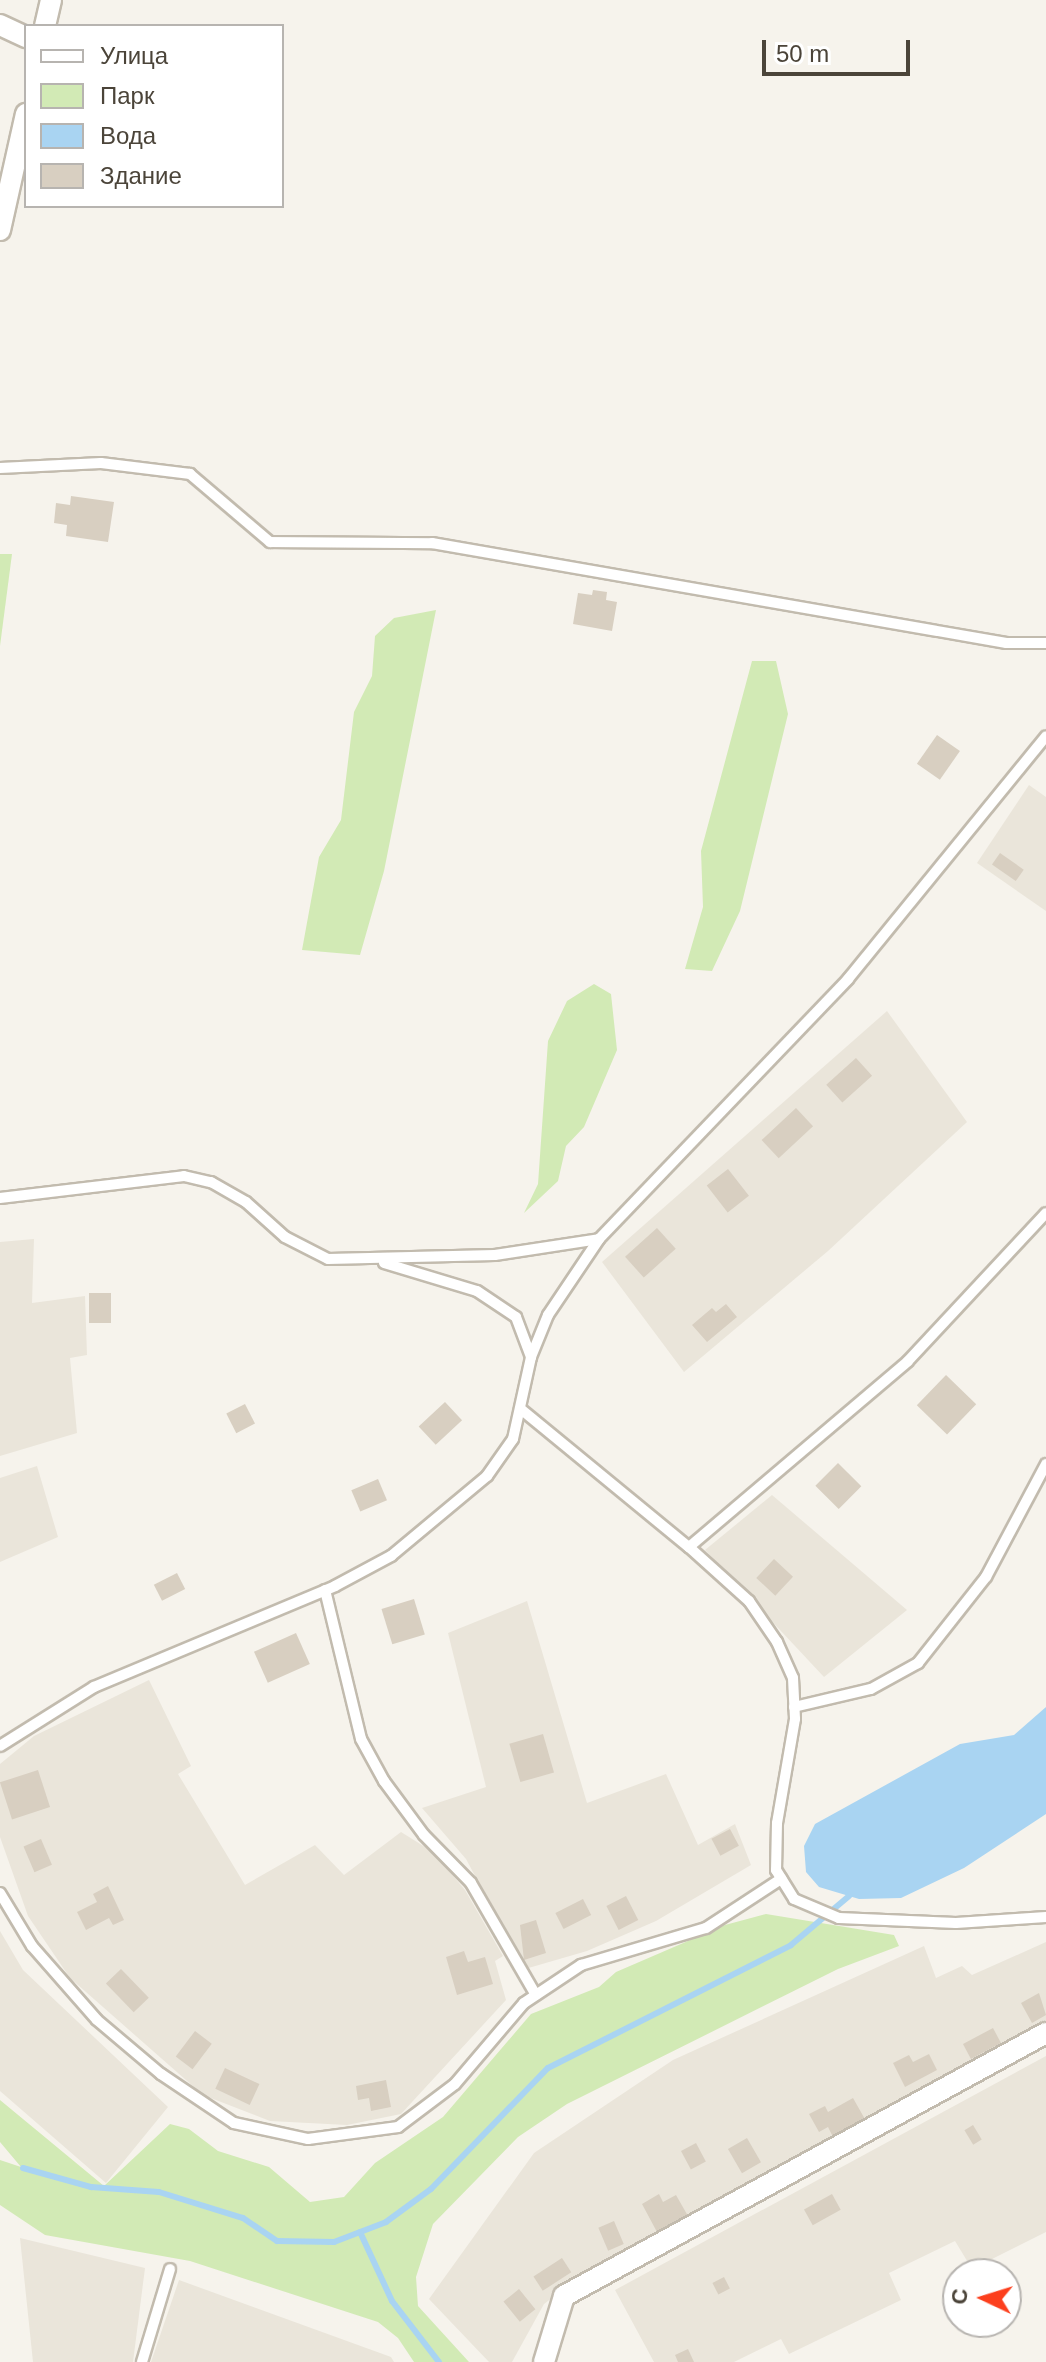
<!DOCTYPE html>
<html>
<head>
<meta charset="utf-8">
<style>
	body { margin:0 }
	#map { position:relative; width:1046px; height:2362px; overflow:hidden; background:#f6f3ec; font-family:Helvetica,sans-serif }
	div>[style] { position:absolute }
	[style*='--x'] { left:calc(var(--x)*1px); top:calc(var(--y)*1px); width:calc(var(--w)*1px); rotate:calc(var(--a)*1deg) }
	.residential>* { inset:0; background:#eae5da }
	.green>* { inset:0; background:#d2eab5 }
	.water>* { inset:0; background:#a9d4f2 }
	.stream>* { height:6px; margin:-3px; padding:0 3px; transform-origin:3px; border-radius:3px; background:#a9d4f2 }
	.building>* { inset:0; background:#d8cfc1; transform-origin:0 0 }
	.roads { filter:drop-shadow(2px 0 #c2bbae) drop-shadow(-2px 0 #c2bbae) drop-shadow(0 2px #c2bbae) drop-shadow(0 -2px #c2bbae) }
	.service>* { height:10px; margin:-5px; padding:0 5px; transform-origin:5px; border-radius:5px; background:#fff }
	.minor>* { height:20px; margin:-10px; padding:0 10px; transform-origin:10px; border-radius:10px; background:#fff }
	span { translate:-50% -50%; white-space:nowrap; text-align:center; line-height:1.15; -webkit-text-stroke:6px #fff; paint-order:stroke }
	.legend { position:absolute; left:24px; top:24px; width:260px; height:184px; box-sizing:border-box; background:#fff; border:2px solid #b7b4b0; margin:0; padding:10px 14px; list-style:none; font-size:24px; color:#4b4439 }
	.legend li { display:flex; align-items:center; gap:16px; height:40px }
	.legend b { width:40px; border:2px solid #b7b4b0 }
	.north { position:absolute; left:942px; top:2258px; width:80px; height:80px; box-sizing:border-box; background:#fff; border:2px solid #b7b4b0; border-radius:50%; rotate:274deg; font-size:22px; font-weight:700; line-height:32px; text-align:center; color:#4b4439 }
	.north::after { content:''; display:block; margin:auto; width:28px; height:36px; background:#fc3f1d; clip-path:polygon(50% 0,100% 100%,50% 72%,0 100%) }
	.scale { position:absolute; left:762px; top:40px; width:148px; height:36px; box-sizing:border-box; border:4px solid #4b4439; border-top:0; padding-left:10px; font-size:24px; line-height:28px; white-space:nowrap; color:#4b4439; -webkit-text-stroke:6px #fff; paint-order:stroke }
</style>
</head>
<body>
<div id="map">
	<div class="residential">
		<div style="clip-path:polygon(1029px 785px,1046px 797px,1046px 911px,977px 863px)"></div>
		<div style="clip-path:polygon(887px 1011px,967px 1122px,828px 1251px,684px 1372px,602px 1262px)"></div>
		<div style="clip-path:polygon(34px 1239px,32px 1303px,85px 1296px,87px 1355px,70px 1358px,77px 1433px,0 1456px,0 1242px)"></div>
		<div style="clip-path:polygon(37px 1466px,58px 1537px,0 1562px,0 1478px)"></div>
		<div style="clip-path:polygon(772px 1495px,907px 1610px,824px 1677px,705px 1550px)"></div>
		<div style="clip-path:polygon(527px 1601px,587px 1803px,666px 1774px,698px 1845px,735px 1824px,751px 1865px,656px 1921px,587px 1951px,525px 1969px,466px 1859px,422px 1808px,486px 1787px,448px 1633px)"></div>
		<div style="clip-path:polygon(149px 1680px,191px 1766px,178px 1774px,245px 1885px,315px 1845px,344px 1875px,401px 1832px,433px 1852px,465px 1890px,503px 1956px,495px 1961px,506px 2000px,401px 2114px,347px 2125px,270px 2121px,203px 2095px,70px 1978px,28px 1916px,0 1837px,0 1764px,34px 1736px)"></div>
		<div style="clip-path:polygon(0 1931px,23px 1970px,168px 2107px,106px 2183px,0 2091px)"></div>
		<div style="clip-path:polygon(1046px 1942px,1046px 2024px,590px 2269px,544px 2304px,512px 2362px,489px 2362px,429px 2299px,534px 2153px,673px 2060px,924px 1946px,936px 1978px,962px 1966px,972px 1975px)"></div>
		<div style="clip-path:polygon(1046px 2056px,1046px 2232px,972px 2269px,955px 2241px,889px 2273px,901px 2300px,789px 2354px,781px 2339px,734px 2362px,654px 2362px,615px 2290px)"></div>
		<div style="clip-path:polygon(20px 2238px,145px 2268px,133px 2362px,33px 2362px)"></div>
		<div style="clip-path:polygon(179px 2280px,391px 2357px,394px 2362px,151px 2362px)"></div>
	</div>
	<div class="green">
		<div style="clip-path:polygon(0 554px,12px 554px,0 646px)"></div>
		<div style="clip-path:polygon(436px 610px,384px 871px,360px 955px,302px 950px,319px 857px,341px 820px,354px 712px,372px 676px,375px 636px,394px 618px)"></div>
		<div style="clip-path:polygon(752px 661px,776px 661px,788px 714px,740px 911px,712px 971px,685px 969px,703px 907px,701px 851px)"></div>
		<div style="clip-path:polygon(594px 984px,611px 994px,617px 1050px,584px 1127px,566px 1146px,558px 1181px,524px 1213px,538px 1184px,548px 1041px,567px 1001px)"></div>
		<div style="clip-path:polygon(766px 1914px,894px 1935px,899px 1946px,838px 1969px,567px 2104px,518px 2137px,433px 2224px,416px 2277px,418px 2306px,469px 2362px,414px 2362px,398px 2338px,378px 2322px,190px 2261px,45px 2235px,0 2205px,0 2160px,21px 2167px,0 2142px,0 2100px,104px 2186px,170px 2124px,189px 2129px,218px 2151px,269px 2167px,310px 2202px,344px 2197px,375px 2163px,443px 2117px,531px 2014px,599px 1987px,616px 1972px,725px 1925px)"></div>
	</div>
	<div class="water">
		<div style="clip-path:polygon(1046px 1707px,1046px 1814px,964px 1868px,901px 1898px,859px 1899px,819px 1887px,806px 1872px,804px 1846px,815px 1824px,960px 1744px,1014px 1735px)"></div>
	</div>
	<div class="stream">
		<div style="--x:23;--y:2168;--w:71;--a:15.6"></div>
		<div style="--x:91;--y:2187;--w:68;--a:4.2"></div>
		<div style="--x:159;--y:2192;--w:88;--a:17.2"></div>
		<div style="--x:243;--y:2218;--w:41;--a:34.1"></div>
		<div style="--x:277;--y:2241;--w:57;--a:1"></div>
		<div style="--x:334;--y:2242;--w:56;--a:-21"></div>
		<div style="--x:386;--y:2222;--w:56;--a:-36.3"></div>
		<div style="--x:431;--y:2189;--w:168;--a:-46"></div>
		<div style="--x:548;--y:2068;--w:272;--a:-26.8"></div>
		<div style="--x:791;--y:1945;--w:76;--a:-40.2"></div>
		<div style="--x:360;--y:2232;--w:76;--a:65.1"></div>
		<div style="--x:392;--y:2301;--w:77;--a:52.4"></div>
	</div>
	<div class="building">
		<div style="clip-path:polygon(71px 496px,114px 502px,108px 542px,66px 536px,67px 525px,54px 523px,56px 503px,70px 505px)"></div>
		<div style="clip-path:polygon(593px 590px,607px 592px,606px 600px,617px 602px,612px 631px,573px 624px,578px 593px,592px 595px)"></div>
		<div style="left:937px;top:735px;width:28px;height:35px;rotate:35deg"></div>
		<div style="left:1000px;top:853px;width:29px;height:14px;rotate:35deg"></div>
		<div style="left:856px;top:1058px;width:24px;height:40px;rotate:48deg"></div>
		<div style="left:796px;top:1108px;width:25px;height:47px;rotate:47deg"></div>
		<div style="left:728px;top:1169px;width:34px;height:27px;rotate:52deg"></div>
		<div style="left:657px;top:1228px;width:28px;height:43px;rotate:48deg"></div>
		<div style="left:111px;top:1293px;width:30px;height:22px;rotate:90deg"></div>
		<div style="clip-path:polygon(726px 1304px,737px 1317px,707px 1342px,692px 1325px,712px 1308px,716px 1312px)"></div>
		<div style="left:946px;top:1375px;width:42px;height:42px;rotate:44deg"></div>
		<div style="left:445px;top:1402px;width:25px;height:36px;rotate:47deg"></div>
		<div style="left:245px;top:1404px;width:22px;height:21px;rotate:63deg"></div>
		<div style="left:838px;top:1463px;width:33px;height:32px;rotate:45deg"></div>
		<div style="left:378px;top:1479px;width:23px;height:29px;rotate:67deg"></div>
		<div style="left:774px;top:1559px;width:26px;height:26px;rotate:43deg"></div>
		<div style="left:177px;top:1573px;width:18px;height:26px;rotate:63deg"></div>
		<div style="left:414px;top:1599px;width:37px;height:34px;rotate:73deg"></div>
		<div style="left:296px;top:1633px;width:34px;height:46px;rotate:66deg"></div>
		<div style="left:543px;top:1734px;width:40px;height:35px;rotate:74deg"></div>
		<div style="left:38px;top:1770px;width:39px;height:40px;rotate:72deg"></div>
		<div style="left:730px;top:1829px;width:19px;height:21px;rotate:62deg"></div>
		<div style="left:41px;top:1839px;width:28px;height:19px;rotate:67deg"></div>
		<div style="clip-path:polygon(108px 1886px,124px 1920px,113px 1925px,109px 1918px,86px 1930px,77px 1912px,97px 1902px,93px 1894px)"></div>
		<div style="left:626px;top:1896px;width:27px;height:22px;rotate:63deg"></div>
		<div style="left:583px;top:1899px;width:18px;height:31px;rotate:63deg"></div>
		<div style="clip-path:polygon(536px 1920px,546px 1953px,524px 1960px,520px 1925px)"></div>
		<div style="clip-path:polygon(464px 1951px,468px 1962px,485px 1957px,493px 1984px,457px 1995px,446px 1957px)"></div>
		<div style="left:121px;top:1969px;width:40px;height:21px;rotate:46deg"></div>
		<div style="clip-path:polygon(1039px 1993px,1046px 2015px,1032px 2023px,1021px 2003px)"></div>
		<div style="left:993px;top:2028px;width:17px;height:34px;rotate:62deg"></div>
		<div style="left:195px;top:2031px;width:21px;height:32px;rotate:37deg"></div>
		<div style="clip-path:polygon(929px 2054px,937px 2070px,905px 2087px,893px 2063px,909px 2055px,913px 2062px)"></div>
		<div style="left:225px;top:2068px;width:38px;height:23px;rotate:25deg"></div>
		<div style="clip-path:polygon(386px 2080px,391px 2107px,371px 2111px,369px 2098px,358px 2100px,356px 2086px)"></div>
		<div style="clip-path:polygon(853px 2098px,866px 2121px,834px 2139px,828px 2127px,819px 2132px,809px 2114px,825px 2106px,828px 2112px)"></div>
		<div style="left:973px;top:2125px;width:17px;height:10px;rotate:59deg"></div>
		<div style="left:747px;top:2138px;width:28px;height:22px;rotate:60deg"></div>
		<div style="left:696px;top:2143px;width:21px;height:17px;rotate:62deg"></div>
		<div style="clip-path:polygon(659px 2194px,663px 2202px,676px 2195px,688px 2216px,657px 2232px,642px 2204px)"></div>
		<div style="left:832px;top:2194px;width:18px;height:32px;rotate:61deg"></div>
		<div style="left:614px;top:2221px;width:25px;height:17px;rotate:67deg"></div>
		<div style="left:562px;top:2258px;width:17px;height:34px;rotate:57deg"></div>
		<div style="left:724px;top:2277px;width:13px;height:13px;rotate:63deg"></div>
		<div style="left:519px;top:2289px;width:26px;height:20px;rotate:51deg"></div>
		<div style="clip-path:polygon(688px 2349px,694px 2362px,678px 2362px,675px 2355px)"></div>
	</div>
	<div class="roads">
		<div class="service">
			<div style="--x:0;--y:468;--w:101;--a:-2.8"></div>
			<div style="--x:101;--y:463;--w:90;--a:7"></div>
			<div style="--x:190;--y:474;--w:105;--a:40.4"></div>
			<div style="--x:270;--y:542;--w:162;--a:0.4"></div>
			<div style="--x:432;--y:543;--w:583;--a:9.88"></div>
			<div style="--x:1006;--y:643;--w:40;--a:0"></div>
			<div style="--x:0;--y:1198;--w:185;--a:-6.8"></div>
			<div style="--x:184;--y:1176;--w:28;--a:13"></div>
			<div style="--x:211;--y:1182;--w:40;--a:29.7"></div>
			<div style="--x:246;--y:1202;--w:52;--a:41.9"></div>
			<div style="--x:285;--y:1237;--w:48;--a:27.1"></div>
			<div style="--x:328;--y:1259;--w:167;--a:-1.4"></div>
			<div style="--x:495;--y:1255;--w:105;--a:-8.7"></div>
			<div style="--x:384;--y:1263;--w:97;--a:16.8"></div>
			<div style="--x:477;--y:1291;--w:47;--a:33.7"></div>
			<div style="--x:516;--y:1317;--w:43;--a:69.4"></div>
			<div style="--x:522;--y:1410;--w:216;--a:39.4"></div>
			<div style="--x:689;--y:1547;--w:81;--a:42"></div>
			<div style="--x:749;--y:1601;--w:50;--a:55.7"></div>
			<div style="--x:777;--y:1642;--w:39;--a:66"></div>
			<div style="--x:793;--y:1678;--w:41;--a:87.2"></div>
			<div style="--x:795;--y:1719;--w:106;--a:99.8"></div>
			<div style="--x:777;--y:1823;--w:47;--a:91.2"></div>
			<div style="--x:776;--y:1870;--w:34;--a:58"></div>
			<div style="--x:794;--y:1899;--w:49;--a:22.9"></div>
			<div style="--x:839;--y:1918;--w:117;--a:2.4"></div>
			<div style="--x:956;--y:1923;--w:90;--a:-3.8"></div>
			<div style="--x:689;--y:1547;--w:287;--a:-40.3"></div>
			<div style="--x:908;--y:1361;--w:202;--a:-47"></div>
			<div style="--x:325;--y:1590;--w:153;--a:76.4"></div>
			<div style="--x:361;--y:1739;--w:48;--a:61.3"></div>
			<div style="--x:384;--y:1781;--w:67;--a:53.5"></div>
			<div style="--x:424;--y:1835;--w:67;--a:45.6"></div>
			<div style="--x:471;--y:1883;--w:129;--a:59.9"></div>
			<div style="--x:794;--y:1707;--w:79;--a:-13.2"></div>
			<div style="--x:871;--y:1689;--w:54;--a:-29"></div>
			<div style="--x:918;--y:1663;--w:110;--a:-51.7"></div>
			<div style="--x:986;--y:1577;--w:128;--a:-62"></div>
			<div style="--x:0;--y:1746;--w:111;--a:-32.1"></div>
			<div style="--x:94;--y:1687;--w:261;--a:-22.7"></div>
			<div style="--x:335;--y:1586;--w:64;--a:-28.2"></div>
			<div style="--x:391;--y:1556;--w:125;--a:-39.8"></div>
			<div style="--x:487;--y:1476;--w:45;--a:-54.9"></div>
			<div style="--x:513;--y:1439;--w:84;--a:-77.6"></div>
			<div style="--x:531;--y:1357;--w:45;--a:-68"></div>
			<div style="--x:548;--y:1315;--w:92;--a:-56.1"></div>
			<div style="--x:599;--y:1239;--w:360;--a:-46.2"></div>
			<div style="--x:848;--y:979;--w:313;--a:-50.8"></div>
			<div style="--x:0;--y:1893;--w:62;--a:58.9"></div>
			<div style="--x:32;--y:1946;--w:98;--a:48.7"></div>
			<div style="--x:97;--y:2020;--w:84;--a:40.2"></div>
			<div style="--x:161;--y:2074;--w:88;--a:33.9"></div>
			<div style="--x:234;--y:2123;--w:76;--a:12.2"></div>
			<div style="--x:308;--y:2139;--w:91;--a:-7.6"></div>
			<div style="--x:398;--y:2127;--w:71;--a:-37"></div>
			<div style="--x:455;--y:2084;--w:106;--a:-49.6"></div>
			<div style="--x:524;--y:2003;--w:69;--a:-33.7"></div>
			<div style="--x:581;--y:1965;--w:130;--a:-16.5"></div>
			<div style="--x:706;--y:1928;--w:90;--a:-33.2"></div>
			<div style="--x:142;--y:2362;--w:97;--a:-73.2"></div>
		</div>
		<div class="minor">
			<div style="--x:0;--y:25;--w:29;--a:25"></div>
			<div style="--x:45;--y:26;--w:27;--a:-77"></div>
			<div style="--x:0;--y:230;--w:119;--a:-77.4"></div>
			<div style="--x:544;--y:2362;--w:69;--a:-73.1"></div>
			<div style="--x:564;--y:2296;--w:549;--a:-28.62"></div>
		</div>
	</div>
	<ul class="legend">
	<li><b style="height:10px;background:#fff"></b>Улица</li>
	<li><b style="height:22px;background:#d2eab5"></b>Парк</li>
	<li><b style="height:22px;background:#a9d4f2"></b>Вода</li>
	<li><b style="height:22px;background:#d8cfc1"></b>Здание</li>
	</ul>
	<div class="north">С</div>
	<div class="scale">50 m</div>
</div>
</body>
</html>
